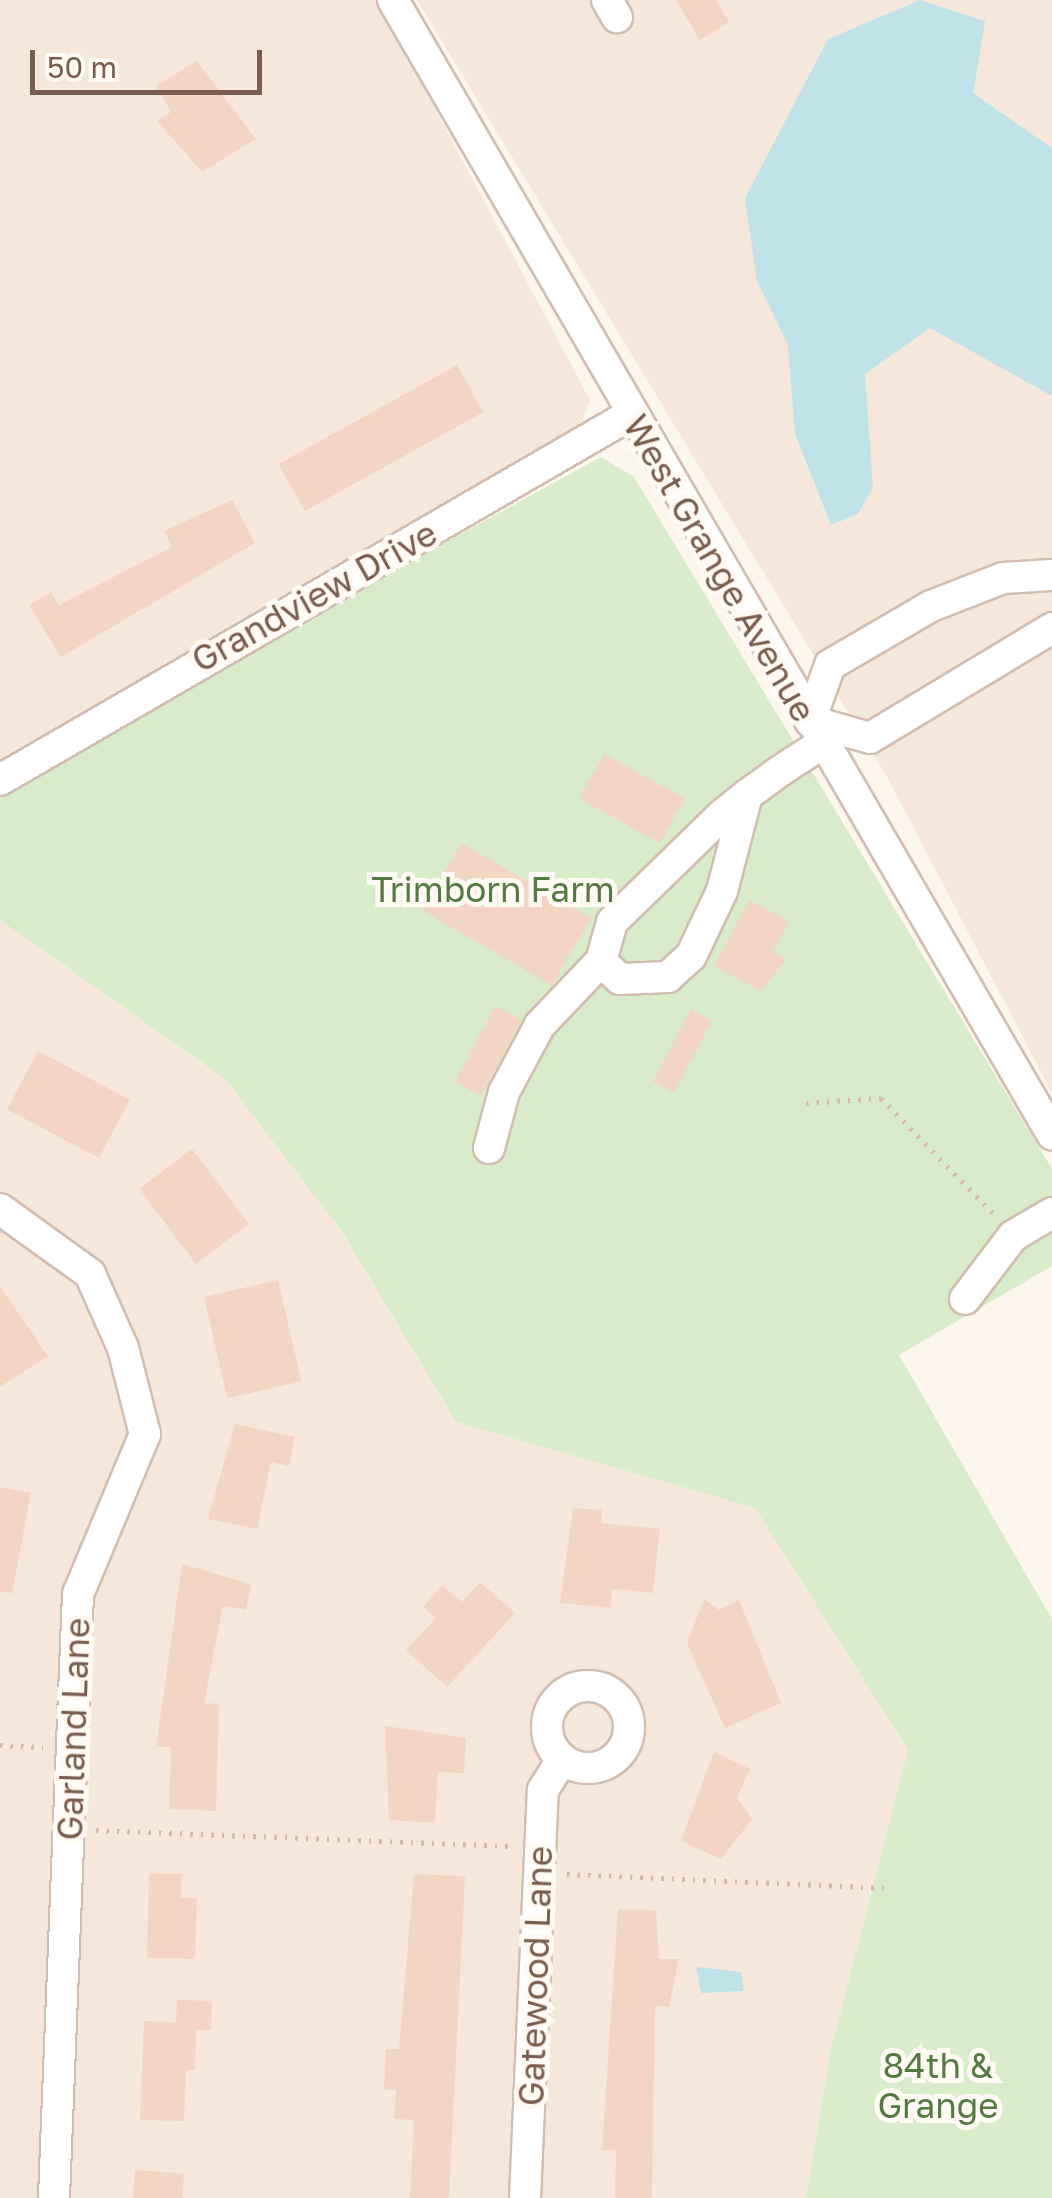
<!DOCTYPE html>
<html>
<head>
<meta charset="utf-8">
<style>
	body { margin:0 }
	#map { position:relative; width:1052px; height:2198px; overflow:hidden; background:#fdf6ec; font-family:"Golos Text",sans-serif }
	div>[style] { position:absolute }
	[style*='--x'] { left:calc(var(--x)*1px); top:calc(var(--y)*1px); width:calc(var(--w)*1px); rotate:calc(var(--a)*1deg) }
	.residential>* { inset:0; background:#f5e8da }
	.green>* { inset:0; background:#d8ecc9 }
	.water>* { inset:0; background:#bfe3e8 }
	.building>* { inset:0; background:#f3d5c3; transform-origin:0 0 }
	.path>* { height:5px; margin-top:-2.5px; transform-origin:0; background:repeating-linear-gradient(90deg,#d9b8a5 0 2.5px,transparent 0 10.5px) }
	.roads { filter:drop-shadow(2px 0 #d1beb0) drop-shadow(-2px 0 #d1beb0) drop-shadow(0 2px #d1beb0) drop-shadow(0 -2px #d1beb0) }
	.minor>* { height:30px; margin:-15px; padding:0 15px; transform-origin:15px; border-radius:15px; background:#fff }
	.minor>.ring { margin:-15px; padding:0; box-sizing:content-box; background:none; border:30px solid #fff; border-radius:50% }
	span { translate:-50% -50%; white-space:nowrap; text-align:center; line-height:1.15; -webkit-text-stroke:10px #fffaf3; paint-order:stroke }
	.street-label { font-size:35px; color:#7a5c4d }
	.park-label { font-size:35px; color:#537a41 }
	.scale { position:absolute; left:30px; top:50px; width:232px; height:45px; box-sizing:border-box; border:5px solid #7a5c4d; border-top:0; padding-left:12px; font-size:30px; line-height:35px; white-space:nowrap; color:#7a5c4d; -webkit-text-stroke:8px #fffaf3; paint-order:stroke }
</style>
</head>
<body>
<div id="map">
	<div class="residential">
		<div style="clip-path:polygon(0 0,377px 0,590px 400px,579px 430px,0 763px)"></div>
		<div style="clip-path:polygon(417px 0,1052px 0,1052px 1093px,886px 775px)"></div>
		<div style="clip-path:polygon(0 920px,225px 1079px,342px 1232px,456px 1422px,755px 1508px,908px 1750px,829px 2057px,806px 2198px,0 2198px)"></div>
	</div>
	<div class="green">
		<div style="clip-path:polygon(601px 457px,634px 477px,1052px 1169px,1052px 1266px,899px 1355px,1052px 1619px,1052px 2198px,806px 2198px,829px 2057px,908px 1750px,755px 1508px,456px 1422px,342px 1232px,225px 1079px,0 920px,0 798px,146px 707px)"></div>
	</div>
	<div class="water">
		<div style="clip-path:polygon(920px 0,985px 21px,973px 93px,1052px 148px,1052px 396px,930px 328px,865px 374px,873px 487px,858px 514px,831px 525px,795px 434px,788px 345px,757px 281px,745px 198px,828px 39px)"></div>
		<div style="clip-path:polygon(696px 1967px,741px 1972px,744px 1991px,701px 1993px)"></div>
	</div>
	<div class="building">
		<div style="clip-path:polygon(676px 0,716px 0,729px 22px,700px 40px)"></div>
		<div style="clip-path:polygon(197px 61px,256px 139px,202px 172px,157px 121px,171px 112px,156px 86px)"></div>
		<div style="left:457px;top:365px;width:54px;height:204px;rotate:61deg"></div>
		<div style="clip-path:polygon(232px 500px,255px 543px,61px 657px,29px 605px,51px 592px,59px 605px,172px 547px,164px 531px)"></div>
		<div style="left:604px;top:754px;width:92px;height:51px;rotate:29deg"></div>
		<div style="left:461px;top:843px;width:150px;height:78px;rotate:30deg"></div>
		<div style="clip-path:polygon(749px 900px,789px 921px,773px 952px,786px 959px,761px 991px,714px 966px)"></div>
		<div style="left:495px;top:1006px;width:30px;height:86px;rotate:28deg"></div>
		<div style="left:691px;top:1009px;width:24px;height:82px;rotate:28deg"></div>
		<div style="left:38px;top:1051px;width:104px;height:66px;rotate:28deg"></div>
		<div style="left:192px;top:1149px;width:94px;height:66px;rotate:53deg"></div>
		<div style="left:278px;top:1280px;width:104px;height:76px;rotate:77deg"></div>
		<div style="clip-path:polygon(0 1286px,48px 1356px,0 1387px)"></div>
		<div style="clip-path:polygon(235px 1424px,295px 1437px,289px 1466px,271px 1462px,257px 1529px,208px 1519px)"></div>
		<div style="clip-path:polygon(0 1487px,31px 1493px,12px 1593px,0 1592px)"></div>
		<div style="clip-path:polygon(573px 1508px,602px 1510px,601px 1523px,660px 1529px,653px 1593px,612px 1589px,611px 1608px,560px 1603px)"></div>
		<div style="clip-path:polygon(182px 1564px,251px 1584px,246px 1610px,223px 1606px,204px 1703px,219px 1704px,216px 1811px,169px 1809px,171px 1747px,156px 1747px)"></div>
		<div style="clip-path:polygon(480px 1582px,515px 1613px,447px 1687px,406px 1650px,436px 1618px,423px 1607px,442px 1585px,462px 1602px)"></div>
		<div style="clip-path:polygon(704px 1599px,719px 1610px,739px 1600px,781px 1703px,725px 1728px,687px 1643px)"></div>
		<div style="clip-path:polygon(385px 1726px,466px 1738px,464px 1773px,438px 1772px,435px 1823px,389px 1820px)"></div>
		<div style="clip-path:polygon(714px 1752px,750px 1769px,737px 1798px,752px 1819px,721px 1859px,681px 1841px)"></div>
		<div style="clip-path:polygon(149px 1873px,182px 1874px,181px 1898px,197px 1898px,195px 1959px,147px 1958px)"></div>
		<div style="clip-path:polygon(414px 1874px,465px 1876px,449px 2198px,410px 2198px,414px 2120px,394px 2119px,396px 2090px,384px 2089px,386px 2049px,399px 2049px)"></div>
		<div style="clip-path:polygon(618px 1909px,656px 1910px,659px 1959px,679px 1959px,669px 2007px,655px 2006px,652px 2198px,615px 2198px,616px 2151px,602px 2150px)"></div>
		<div style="clip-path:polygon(177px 2000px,212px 2001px,211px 2030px,196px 2030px,195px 2070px,186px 2070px,184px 2121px,140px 2120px,144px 2021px,176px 2022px)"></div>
		<div style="left:135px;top:2170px;width:49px;height:28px;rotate:4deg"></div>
	</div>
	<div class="path">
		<div style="--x:806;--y:1103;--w:75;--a:-3.8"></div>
		<div style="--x:881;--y:1098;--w:161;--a:45.8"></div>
		<div style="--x:0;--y:1745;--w:43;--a:2.7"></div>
		<div style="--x:96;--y:1830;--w:414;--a:2.2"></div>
		<div style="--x:567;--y:1874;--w:317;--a:2.5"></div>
	</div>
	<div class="roads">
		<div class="minor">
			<div style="--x:393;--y:0;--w:1312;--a:59.84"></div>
			<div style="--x:607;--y:0;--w:20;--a:60"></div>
			<div style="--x:1052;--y:575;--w:49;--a:176.5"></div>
			<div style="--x:1003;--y:578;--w:77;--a:158.7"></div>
			<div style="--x:931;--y:606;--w:117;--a:149.7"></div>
			<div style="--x:830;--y:665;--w:59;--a:109.7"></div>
			<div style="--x:810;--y:721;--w:62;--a:15.8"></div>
			<div style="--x:870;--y:738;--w:213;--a:-31.1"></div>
			<div style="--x:0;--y:780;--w:728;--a:-30.09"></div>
			<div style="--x:747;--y:795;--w:99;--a:104.6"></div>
			<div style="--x:722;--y:891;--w:72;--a:115.5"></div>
			<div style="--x:691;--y:956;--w:31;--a:138"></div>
			<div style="--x:668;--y:977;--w:48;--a:177.6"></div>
			<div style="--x:620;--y:979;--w:26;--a:-137"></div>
			<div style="--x:601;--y:961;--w:41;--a:-74.2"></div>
			<div style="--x:612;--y:922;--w:153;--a:-44.2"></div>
			<div style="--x:722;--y:815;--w:32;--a:-39"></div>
			<div style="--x:747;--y:795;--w:41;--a:-36"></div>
			<div style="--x:780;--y:771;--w:51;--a:-33.1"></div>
			<div style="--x:489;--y:1148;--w:58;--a:-75"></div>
			<div style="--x:504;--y:1092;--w:76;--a:-61.8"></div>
			<div style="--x:540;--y:1025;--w:88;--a:-46.4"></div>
			<div style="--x:0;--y:1209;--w:111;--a:35.8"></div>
			<div style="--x:90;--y:1274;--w:81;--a:66"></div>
			<div style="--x:123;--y:1348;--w:89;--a:75.7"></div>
			<div style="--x:145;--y:1434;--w:173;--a:112.7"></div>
			<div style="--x:78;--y:1594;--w:604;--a:92.28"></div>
			<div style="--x:965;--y:1299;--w:79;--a:-52.7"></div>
			<div style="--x:1013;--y:1236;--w:45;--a:-30.5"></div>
			<div class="ring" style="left:547px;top:1686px;width:52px;height:52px"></div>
			<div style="--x:525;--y:2198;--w:408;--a:-87.5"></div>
			<div style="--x:543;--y:1790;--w:36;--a:-58"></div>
		</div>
	</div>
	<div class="street-label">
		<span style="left:720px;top:568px;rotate:60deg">West Grange Avenue</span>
		<span style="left:314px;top:596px;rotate:-29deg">Grandview Drive</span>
		<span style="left:73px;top:1729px;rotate:-88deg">Garland Lane</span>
		<span style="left:535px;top:1976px;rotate:-88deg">Gatewood Lane</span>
	</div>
	<div class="park-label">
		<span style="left:493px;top:889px">Trimborn Farm</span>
		<span style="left:938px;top:2085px">84th &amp;<br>Grange</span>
	</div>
	<div class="scale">50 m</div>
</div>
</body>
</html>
